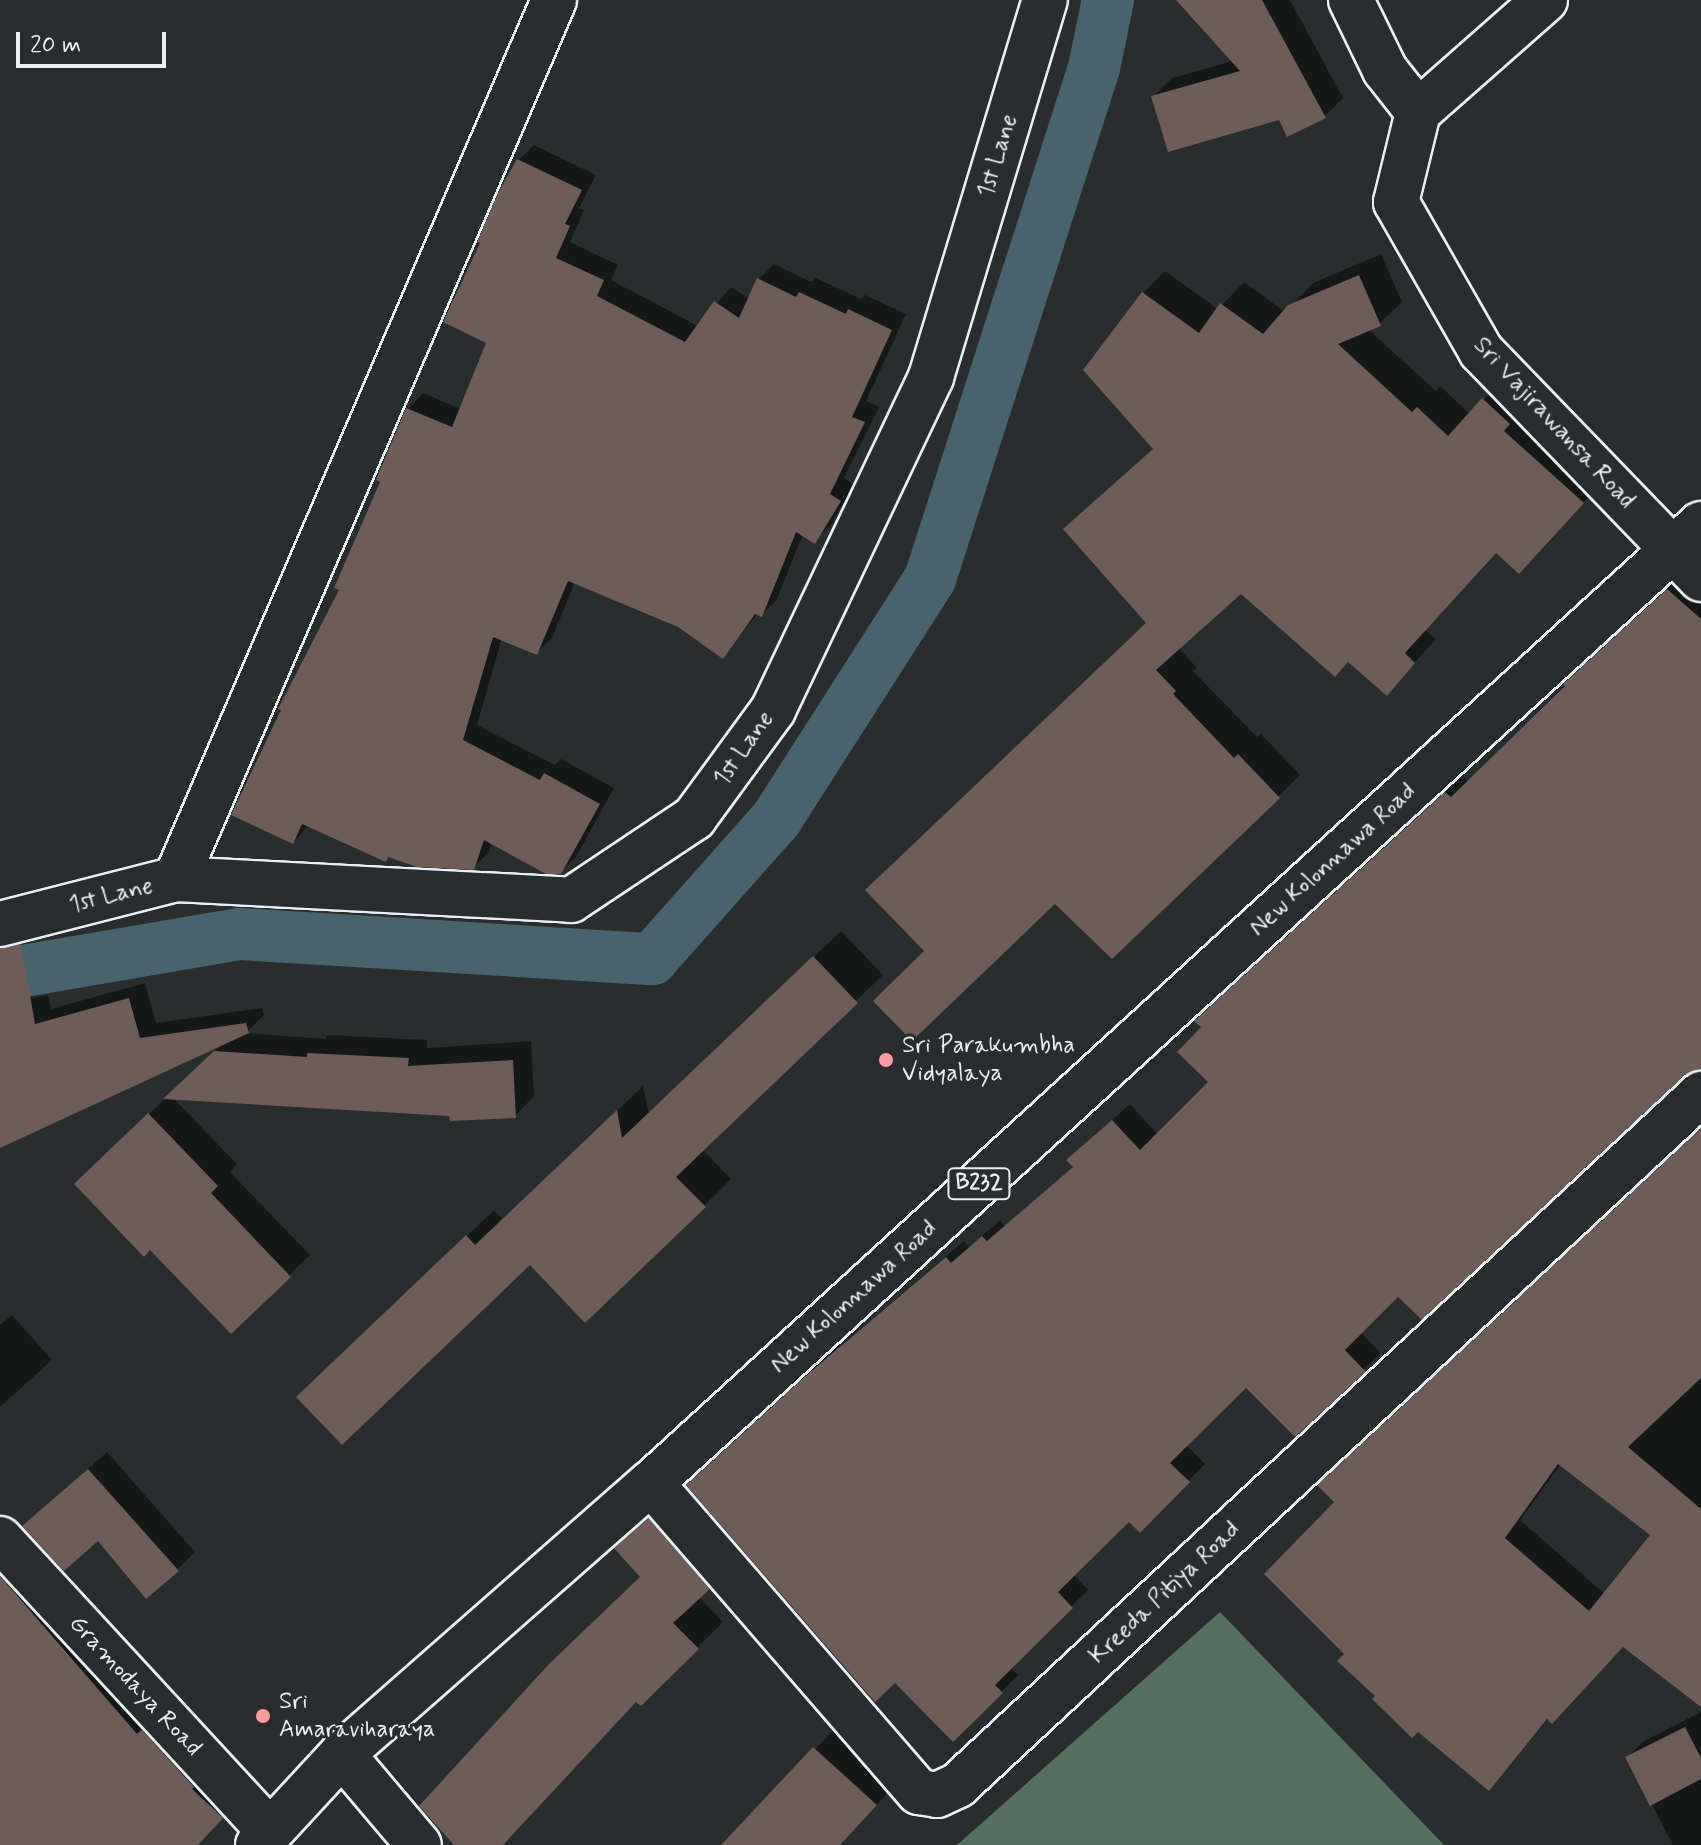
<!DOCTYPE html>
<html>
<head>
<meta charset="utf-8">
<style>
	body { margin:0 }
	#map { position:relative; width:1701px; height:1845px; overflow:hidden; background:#2a2d2e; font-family:Mynerve,sans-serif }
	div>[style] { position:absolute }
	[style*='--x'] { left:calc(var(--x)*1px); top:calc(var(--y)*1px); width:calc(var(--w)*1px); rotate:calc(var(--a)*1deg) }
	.green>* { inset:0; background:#56705f }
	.shadow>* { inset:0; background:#0007 }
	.canal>* { height:52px; margin:-26px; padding:0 26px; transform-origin:26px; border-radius:26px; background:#49636e }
	.building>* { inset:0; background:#6e5c59 }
	.roads { filter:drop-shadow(2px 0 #e8f1f8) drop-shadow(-2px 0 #e8f1f8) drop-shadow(0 2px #e8f1f8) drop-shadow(0 -2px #e8f1f8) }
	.minor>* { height:44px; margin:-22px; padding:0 22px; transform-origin:22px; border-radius:22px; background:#2a2d2e }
	.major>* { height:44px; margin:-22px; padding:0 22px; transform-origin:22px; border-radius:22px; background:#2a2d2e }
	.dots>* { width:22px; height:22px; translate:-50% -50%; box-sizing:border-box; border:4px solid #2a2d2e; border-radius:50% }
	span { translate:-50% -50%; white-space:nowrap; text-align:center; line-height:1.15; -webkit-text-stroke:6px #2a2d2e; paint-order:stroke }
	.shield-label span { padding:2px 6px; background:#2a2d2e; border:2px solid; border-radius:6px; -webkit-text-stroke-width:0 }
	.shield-label { font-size:22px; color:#e8f1f8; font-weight:700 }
	.street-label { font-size:24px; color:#e8f1f8 }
	.poi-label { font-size:24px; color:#e8f1f8 }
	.left { translate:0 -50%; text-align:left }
	.scale { position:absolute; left:16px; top:32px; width:150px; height:36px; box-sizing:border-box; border:4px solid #e8f1f8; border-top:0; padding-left:10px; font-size:24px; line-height:28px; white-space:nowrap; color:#e8f1f8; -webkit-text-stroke:6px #2a2d2e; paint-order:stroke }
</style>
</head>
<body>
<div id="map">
	<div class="green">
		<div style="clip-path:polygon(1220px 1612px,1444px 1845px,957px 1845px)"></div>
	</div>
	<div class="shadow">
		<div style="clip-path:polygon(1179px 0,1290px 0,1343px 98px,1325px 116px,1280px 118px,1154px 96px,1172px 78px,1233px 61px)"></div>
		<div style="clip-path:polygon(534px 145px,596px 175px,579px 208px,584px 210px,570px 242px,618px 265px,611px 280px,698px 326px,731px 287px,750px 299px,759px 279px,774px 264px,811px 282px,816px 278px,861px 299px,865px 295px,906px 314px,866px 401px,879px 407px,844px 478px,854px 485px,830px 526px,814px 541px,803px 534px,777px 599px,762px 615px,758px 613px,723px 656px,679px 626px,575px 582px,552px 638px,536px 653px,502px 638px,477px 725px,555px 765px,561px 759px,614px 788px,576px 857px,560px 872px,492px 842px,489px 852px,473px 868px,309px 825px,293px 842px,383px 480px,408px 409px,423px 393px,461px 409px,489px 342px,518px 161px)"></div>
		<div style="clip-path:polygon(1381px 254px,1402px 302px,1379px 324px,1368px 329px,1436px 391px,1440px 386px,1470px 414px,1505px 378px,1604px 480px,1541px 549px,1497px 551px,1425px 630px,1436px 639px,1387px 693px,1349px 660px,1241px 591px,1178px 647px,1197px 668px,1193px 671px,1257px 737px,1261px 734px,1300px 775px,1278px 797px,1055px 901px,926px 951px,1148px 622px,1155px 448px,1143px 293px,1165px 271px,1218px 309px,1244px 282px,1285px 312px,1313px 283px)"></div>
		<div style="clip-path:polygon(1685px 573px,1701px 589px,1701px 1068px,1694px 1068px,1398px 1294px,1360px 1332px,1381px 1353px,1295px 1434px,1246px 1385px,1186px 1445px,1205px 1464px,1140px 1530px,1129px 1519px,1073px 1574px,1088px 1590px,1010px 1667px,1018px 1675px,953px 1740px,705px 1468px,819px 1365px,964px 1241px,969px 1248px,1000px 1220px,1005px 1226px,1074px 1166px,1086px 1143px,1130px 1104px,1158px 1135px,1211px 1082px,1204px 1027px,1214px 1004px,1463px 776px,1469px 782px,1583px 667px)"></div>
		<div style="clip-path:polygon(841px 931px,883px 975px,702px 1149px,731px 1179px,704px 1206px,530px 1262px,326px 1371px,494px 1210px,503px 1220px,643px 1086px,649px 1114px)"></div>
		<div style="clip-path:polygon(145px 983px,156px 1023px,262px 1008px,264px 1015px,246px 1033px,325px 1039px,328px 1035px,427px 1040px,427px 1048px,531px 1041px,534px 1096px,515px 1116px,173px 1098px,237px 1164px,230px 1172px,310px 1255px,231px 1331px,97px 1164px,223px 1043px,0 1145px,0 1012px,28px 999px,48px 995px,51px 1009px)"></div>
		<div style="clip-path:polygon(evenodd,1701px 1130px,1701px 1699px,1624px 1645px,1549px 1718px,1489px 1788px,1418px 1729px,1375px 1699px,1701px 1130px,1561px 1464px,1653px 1535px,1605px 1594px,1520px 1520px,1561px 1464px)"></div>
		<div style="clip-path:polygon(12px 1315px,52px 1360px,0 1407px,0 1325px)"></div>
		<div style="clip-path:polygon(107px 1452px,195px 1552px,177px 1570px,99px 1538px,43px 1509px)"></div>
		<div style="clip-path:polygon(676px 1494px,735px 1562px,699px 1597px,723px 1622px,641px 1703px,637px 1700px,502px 1845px,457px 1845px,643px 1577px,617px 1548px)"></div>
		<div style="clip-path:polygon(0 1542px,229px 1792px,180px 1845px,0 1845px)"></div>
		<div style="clip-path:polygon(1701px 1712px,1701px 1845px,1673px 1845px,1627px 1757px,1644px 1741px)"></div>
		<div style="clip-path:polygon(845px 1718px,905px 1774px,839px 1845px,724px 1845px)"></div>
	</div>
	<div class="canal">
		<div style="--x:0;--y:975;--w:242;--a:-9.7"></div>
		<div style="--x:239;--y:934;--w:414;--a:3.5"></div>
		<div style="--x:652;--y:959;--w:188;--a:-48.4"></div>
		<div style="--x:777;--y:818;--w:284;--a:-57.4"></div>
		<div style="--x:930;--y:579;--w:537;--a:-72.21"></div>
		<div style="--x:1094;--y:68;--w:69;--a:-78.4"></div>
	</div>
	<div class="building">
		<div style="clip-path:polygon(1176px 0,1262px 0,1326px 118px,1287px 137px,1279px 120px,1168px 152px,1151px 96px,1240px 71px)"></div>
		<div style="clip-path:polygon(517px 159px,582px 190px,565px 224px,570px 226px,556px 258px,604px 280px,597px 296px,685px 342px,714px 301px,739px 318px,757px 278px,796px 297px,799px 292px,846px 314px,848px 309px,892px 330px,852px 417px,865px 422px,830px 494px,841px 501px,815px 544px,796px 532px,762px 617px,755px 614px,723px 659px,678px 627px,568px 581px,537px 655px,493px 637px,463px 740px,540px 780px,544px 773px,600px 804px,561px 874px,546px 874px,484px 840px,474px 870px,417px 867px,388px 857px,386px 862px,302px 824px,293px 844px,231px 815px,281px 710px,278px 709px,339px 590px,334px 588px,380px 482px,376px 480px,406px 408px,452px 427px,486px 343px,443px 322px,480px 243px,477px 242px,498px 193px)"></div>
		<div style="clip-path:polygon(1359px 275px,1381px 326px,1338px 344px,1412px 412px,1417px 407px,1448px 436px,1482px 398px,1510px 424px,1504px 431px,1584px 503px,1519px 574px,1496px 553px,1405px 653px,1415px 663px,1387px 696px,1348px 662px,1335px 677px,1241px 594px,1156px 670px,1176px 691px,1173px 694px,1234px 758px,1238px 754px,1280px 798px,1112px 959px,1055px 904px,912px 1041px,873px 1001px,924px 951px,865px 890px,1146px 623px,1063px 529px,1153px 449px,1083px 370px,1142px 292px,1199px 333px,1220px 303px,1263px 334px,1288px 305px)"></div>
		<div style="clip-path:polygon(1667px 589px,1701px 619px,1701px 1070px,1684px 1076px,1422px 1320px,1398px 1297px,1345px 1350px,1366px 1372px,1295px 1437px,1246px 1388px,1170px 1463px,1190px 1482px,1140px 1533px,1129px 1522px,1058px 1592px,1073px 1608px,995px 1685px,1003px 1693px,953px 1742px,895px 1683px,875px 1702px,686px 1485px,800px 1381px,946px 1257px,951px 1263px,982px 1236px,987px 1241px,1073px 1167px,1066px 1160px,1112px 1120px,1140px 1150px,1208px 1082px,1177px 1052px,1201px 1027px,1194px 1021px,1445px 792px,1451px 797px,1565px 686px,1563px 684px)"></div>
		<div style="clip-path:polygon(21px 944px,35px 1024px,129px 998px,140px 1038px,246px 1023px,249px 1033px,0 1148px,0 948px)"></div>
		<div style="clip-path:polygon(813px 956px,858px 1003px,676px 1177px,706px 1207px,585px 1323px,530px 1265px,342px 1445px,296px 1397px,466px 1235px,475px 1245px,617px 1110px,622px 1138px)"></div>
		<div style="clip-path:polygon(214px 1051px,307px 1057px,307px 1053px,409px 1058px,408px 1066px,513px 1060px,516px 1118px,450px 1121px,449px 1116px,163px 1099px)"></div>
		<div style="clip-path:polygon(148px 1113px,218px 1186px,211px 1193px,291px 1277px,231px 1334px,150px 1250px,144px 1257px,74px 1184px)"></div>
		<div style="clip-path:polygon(evenodd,1701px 1128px,1701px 1378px,1628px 1447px,1701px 1509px,1701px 1707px,1623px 1647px,1552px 1724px,1547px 1719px,1489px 1791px,1418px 1732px,1412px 1738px,1372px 1699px,1375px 1696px,1337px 1661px,1344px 1654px,1264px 1574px,1334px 1502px,1317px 1485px,1701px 1128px,1558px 1464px,1650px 1535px,1589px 1611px,1505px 1538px,1558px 1464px)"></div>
		<div style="clip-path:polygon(88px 1469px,179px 1571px,146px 1599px,98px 1541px,64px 1571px,22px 1526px)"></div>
		<div style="clip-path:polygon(649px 1518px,710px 1589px,673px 1623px,699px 1649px,641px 1706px,636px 1702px,503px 1845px,454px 1845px,419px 1806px,550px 1663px,640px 1577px,614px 1548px)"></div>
		<div style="clip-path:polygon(0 1576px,137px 1734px,142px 1730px,194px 1787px,192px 1789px,223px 1818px,198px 1845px,0 1845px)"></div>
		<div style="clip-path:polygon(1685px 1727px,1701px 1758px,1701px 1779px,1650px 1806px,1625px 1757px)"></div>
		<div style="clip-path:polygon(813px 1747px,877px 1805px,840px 1845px,721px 1845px)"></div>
	</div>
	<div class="roads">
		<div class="minor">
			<div style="--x:1351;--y:0;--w:78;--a:64.1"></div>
			<div style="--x:1385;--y:70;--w:53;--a:51.8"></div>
			<div style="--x:1545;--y:0;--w:169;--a:138.6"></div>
			<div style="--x:1418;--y:112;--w:93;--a:103.7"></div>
			<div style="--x:1396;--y:202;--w:172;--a:60.3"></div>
			<div style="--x:1481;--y:351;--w:317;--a:46"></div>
			<div style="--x:176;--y:879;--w:957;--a:-66.73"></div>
			<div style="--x:0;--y:924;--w:182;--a:-14.3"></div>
			<div style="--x:176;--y:879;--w:396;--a:3"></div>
			<div style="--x:571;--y:900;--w:148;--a:-33.7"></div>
			<div style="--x:694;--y:818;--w:134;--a:-53.8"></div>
			<div style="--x:773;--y:710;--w:369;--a:-64.6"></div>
			<div style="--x:931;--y:377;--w:394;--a:-73.2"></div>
			<div style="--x:651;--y:1483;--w:409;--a:49.1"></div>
			<div style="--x:919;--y:1792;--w:18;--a:9"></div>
			<div style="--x:937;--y:1795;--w:23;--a:-25"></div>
			<div style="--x:958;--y:1785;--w:1015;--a:-42.92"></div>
			<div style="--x:0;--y:1539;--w:398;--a:47.3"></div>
			<div style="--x:342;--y:1754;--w:119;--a:49.8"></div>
		</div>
		<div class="major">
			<div style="--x:258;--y:1845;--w:124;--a:-47.3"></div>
			<div style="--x:342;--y:1754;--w:411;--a:-41.3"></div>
			<div style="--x:651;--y:1483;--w:1422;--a:-42.41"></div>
		</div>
	</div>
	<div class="dots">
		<div style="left:886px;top:1060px;background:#ff9aa2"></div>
		<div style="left:263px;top:1716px;background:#ff9aa2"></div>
	</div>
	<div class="shield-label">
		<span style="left:979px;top:1184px">B232</span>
	</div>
	<div class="street-label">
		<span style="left:998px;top:156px;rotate:-73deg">1st Lane</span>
		<span style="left:1554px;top:423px;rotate:47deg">Sri Vajirawansa Road</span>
		<span style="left:744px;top:749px;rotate:-55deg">1st Lane</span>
		<span style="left:1333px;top:860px;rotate:-42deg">New Kolonnawa Road</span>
		<span style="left:111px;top:896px;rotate:-14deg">1st Lane</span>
		<span style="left:854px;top:1297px;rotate:-42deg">New Kolonnawa Road</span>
		<span style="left:1165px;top:1593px;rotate:-43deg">Kreeda Pitiya Road</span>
		<span style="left:135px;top:1686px;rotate:47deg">Gramodaya Road</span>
	</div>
	<div class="poi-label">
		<span class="left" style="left:902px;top:1060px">Sri Parakumbha<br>Vidyalaya</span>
		<span class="left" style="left:279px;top:1716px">Sri<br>Amaraviharaya</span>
	</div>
	<div class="scale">20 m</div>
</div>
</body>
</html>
